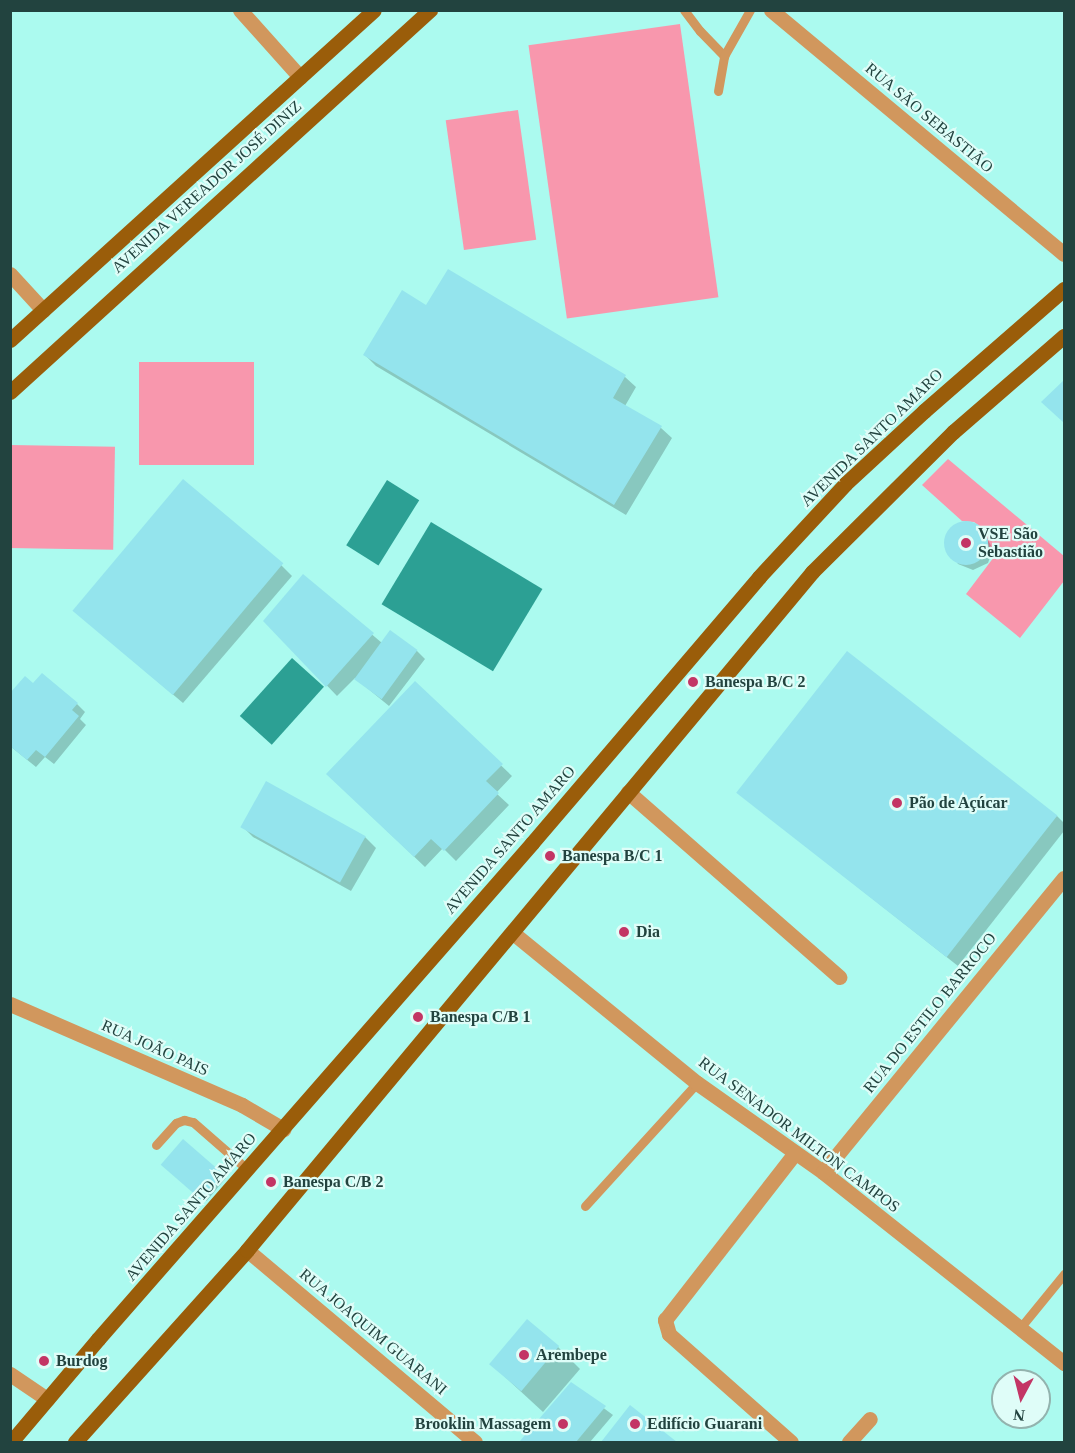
<!DOCTYPE html>
<html>
<head>
<meta charset="utf-8">
<style>
	body { margin:0 }
	#map { position:relative; width:1075px; height:1453px; overflow:hidden; background:#abfaef; font-family:"Times New Roman",serif }
	div>[style] { position:absolute }
	[style*='--x'] { left:calc(var(--x)*1px); top:calc(var(--y)*1px); width:calc(var(--w)*1px); rotate:calc(var(--a)*1deg) }
	.green>* { inset:0; background:#f897ad; transform-origin:0 0 }
	.water>* { inset:0; background:#2ca094; transform-origin:0 0 }
	.shadow>* { inset:0; background:#0003; transform-origin:0 0 }
	.building>* { inset:0; background:#94e4ed; transform-origin:0 0 }
	.round { border-radius:50% }
	.lane>* { height:9px; margin:-4.5px; padding:0 4.5px; transform-origin:4.5px; border-radius:4.5px; background:#d1975d }
	.street>* { height:15px; margin:-7.5px; padding:0 7.5px; transform-origin:7.5px; border-radius:7.5px; background:#d1975d }
	.primary>* { height:15px; margin:-7.5px; padding:0 7.5px; transform-origin:7.5px; border-radius:7.5px; background:#9a5d0a }
	.dots>* { width:16px; height:16px; translate:-50% -50%; box-sizing:border-box; border:3px solid #dffdf8; border-radius:50% }
	span { translate:-50% -50%; white-space:nowrap; text-align:center; line-height:1.15; -webkit-text-stroke:4.5px #dffdf8; paint-order:stroke }
	.street-label { font-size:16px; color:#22433f }
	.poi-label { font-size:16px; color:#22433f; font-weight:700 }
	.left { translate:0 -50%; text-align:left }
	.right { translate:-100% -50%; text-align:right }
	.frame { position:absolute; inset:0; border:12px solid #22433f; pointer-events:none }
	.north { position:absolute; left:991px; top:1369px; width:60px; height:60px; box-sizing:border-box; background:#dffdf8; border:2px solid #93b3ae; border-radius:50%; rotate:187deg; font-size:16px; font-weight:700; line-height:24px; text-align:center; color:#22433f }
	.north::after { content:''; display:block; margin:auto; width:21px; height:27px; background:#c33565; clip-path:polygon(50% 0,100% 100%,50% 72%,0 100%) }
</style>
</head>
<body>
<div id="map">
	<div class="green">
		<div style="left:680px;top:24px;width:276px;height:153px;rotate:82deg"></div>
		<div style="left:518px;top:110px;width:131px;height:73px;rotate:82deg"></div>
		<div style="left:139px;top:362px;width:115px;height:103px"></div>
		<div style="left:11px;top:445px;width:104px;height:103px;rotate:1deg"></div>
		<div style="clip-path:polygon(948px 459px,1064px 556px,1064px 581px,1020px 638px,966px 594px,997px 553px,989px 547px,985px 530px,974px 522px,962px 521px,922px 485px)"></div>
	</div>
	<div class="water">
		<div style="left:387px;top:480px;width:38px;height:77px;rotate:32deg"></div>
		<div style="left:431px;top:522px;width:130px;height:96px;rotate:31deg"></div>
		<div style="left:292px;top:658px;width:43px;height:78px;rotate:42deg"></div>
	</div>
	<div class="shadow">
		<div style="clip-path:polygon(448px 271px,625px 377px,636px 387px,625px 406px,661px 428px,672px 438px,626px 515px,376px 366px,365px 355px,427px 307px)"></div>
		<div style="clip-path:polygon(1064px 383px,1064px 422px,1044px 402px)"></div>
		<div style="clip-path:polygon(966px 522px,981px 528px,993px 549px,988px 563px,973px 570px,958px 564px,946px 543px,952px 529px)"></div>
		<div style="clip-path:polygon(281px 565px,292px 576px,183px 703px,84px 619px)"></div>
		<div style="clip-path:polygon(303px 576px,382px 643px,417px 651px,425px 659px,389px 706px,355px 678px,337px 696px,265px 621px)"></div>
		<div style="clip-path:polygon(415px 683px,512px 776px,496px 793px,509px 805px,456px 861px,443px 848px,425px 867px,339px 785px)"></div>
		<div style="clip-path:polygon(34px 685px,77px 704px,85px 712px,80px 719px,86px 725px,54px 764px,45px 757px,36px 767px,10px 746px)"></div>
		<div style="clip-path:polygon(737px 792px,1057px 816px,1064px 823px,1064px 831px,958px 966px)"></div>
		<div style="clip-path:polygon(242px 826px,365px 837px,376px 848px,351px 891px,253px 837px)"></div>
		<div style="left:183px;top:1142px;width:56px;height:30px;rotate:40deg"></div>
		<div style="clip-path:polygon(558px 1347px,580px 1369px,543px 1412px,491px 1364px)"></div>
		<div style="clip-path:polygon(571px 1384px,613px 1415px,590px 1442px,521px 1442px)"></div>
		<div style="clip-path:polygon(631px 1407px,675px 1442px,603px 1442px)"></div>
	</div>
	<div class="building">
		<div style="clip-path:polygon(448px 269px,626px 375px,613px 398px,662px 426px,614px 505px,363px 355px,402px 290px,426px 305px)"></div>
		<div style="clip-path:polygon(1064px 380px,1064px 420px,1063px 422px,1041px 402px)"></div>
		<div style="left:183px;top:479px;width:131px;height:172px;rotate:40deg"></div>
		<div class="round" style="left:944px;top:521px;width:44px;height:44px"></div>
		<div style="clip-path:polygon(303px 574px,374px 633px,326px 687px,263px 621px)"></div>
		<div style="left:390px;top:630px;width:34px;height:61px;rotate:36deg"></div>
		<div style="left:847px;top:651px;width:267px;height:180px;rotate:38deg"></div>
		<div style="clip-path:polygon(42px 673px,78px 703px,72px 710px,79px 716px,45px 757px,36px 750px,27px 760px,10px 746px,10px 693px,25px 676px,33px 683px)"></div>
		<div style="clip-path:polygon(415px 681px,503px 764px,486px 781px,499px 793px,444px 851px,431px 839px,414px 857px,326px 774px)"></div>
		<div style="left:266px;top:781px;width:114px;height:53px;rotate:29deg"></div>
		<div style="left:183px;top:1139px;width:55px;height:34px;rotate:41deg"></div>
		<div style="left:527px;top:1319px;width:42px;height:59px;rotate:40deg"></div>
		<div style="clip-path:polygon(571px 1382px,606px 1406px,576px 1442px,519px 1442px)"></div>
		<div style="clip-path:polygon(630px 1405px,677px 1442px,601px 1442px)"></div>
	</div>
	<div class="lane">
		<div style="--x:684;--y:10;--w:26;--a:53"></div>
		<div style="--x:700;--y:31;--w:35;--a:46"></div>
		<div style="--x:718;--y:91;--w:36;--a:-80"></div>
		<div style="--x:724;--y:56;--w:53;--a:-60.5"></div>
		<div style="--x:156;--y:1145;--w:30;--a:-48"></div>
		<div style="--x:176;--y:1123;--w:9;--a:-21"></div>
		<div style="--x:184;--y:1120;--w:9;--a:13"></div>
		<div style="--x:193;--y:1122;--w:73;--a:41.1"></div>
		<div style="--x:585;--y:1206;--w:166;--a:-47.7"></div>
		<div style="--x:1020;--y:1328;--w:70;--a:-50.8"></div>
	</div>
	<div class="street">
		<div style="--x:240;--y:10;--w:90;--a:48.2"></div>
		<div style="--x:771;--y:10;--w:381;--a:39.8"></div>
		<div style="--x:10;--y:274;--w:49;--a:47.5"></div>
		<div style="--x:628;--y:792;--w:281;--a:41.2"></div>
		<div style="--x:513;--y:933;--w:237;--a:39.2"></div>
		<div style="--x:697;--y:1083;--w:154;--a:35.2"></div>
		<div style="--x:823;--y:1172;--w:308;--a:38.4"></div>
		<div style="--x:10;--y:1004;--w:253;--a:23.5"></div>
		<div style="--x:242;--y:1105;--w:48;--a:30.3"></div>
		<div style="--x:823;--y:1172;--w:380;--a:-50.7"></div>
		<div style="--x:247;--y:1250;--w:298;--a:40.1"></div>
		<div style="--x:10;--y:1374;--w:45;--a:34"></div>
		<div style="--x:791;--y:1442;--w:163;--a:-138.5"></div>
		<div style="--x:669;--y:1334;--w:15;--a:-106"></div>
		<div style="--x:665;--y:1320;--w:212;--a:-52.1"></div>
		<div style="--x:849;--y:1442;--w:31;--a:-48"></div>
	</div>
	<div class="primary">
		<div style="--x:10;--y:340;--w:491;--a:-42.2"></div>
		<div style="--x:10;--y:392;--w:568;--a:-42.29"></div>
		<div style="--x:11;--y:1442;--w:135;--a:-49.8"></div>
		<div style="--x:98;--y:1339;--w:659;--a:-48.81"></div>
		<div style="--x:532;--y:843;--w:350;--a:-49.5"></div>
		<div style="--x:759;--y:577;--w:127;--a:-47.2"></div>
		<div style="--x:845;--y:484;--w:108;--a:-42.7"></div>
		<div style="--x:924;--y:411;--w:186;--a:-41.1"></div>
		<div style="--x:75;--y:1442;--w:258;--a:-48.1"></div>
		<div style="--x:247;--y:1250;--w:883;--a:-50.19"></div>
		<div style="--x:812;--y:572;--w:199;--a:-44.8"></div>
		<div style="--x:953;--y:432;--w:147;--a:-40.9"></div>
	</div>
	<div class="dots">
		<div style="left:966px;top:543px;background:#c33565"></div>
		<div style="left:693px;top:682px;background:#c33565"></div>
		<div style="left:897px;top:803px;background:#c33565"></div>
		<div style="left:550px;top:856px;background:#c33565"></div>
		<div style="left:624px;top:932px;background:#c33565"></div>
		<div style="left:418px;top:1017px;background:#c33565"></div>
		<div style="left:271px;top:1182px;background:#c33565"></div>
		<div style="left:524px;top:1355px;background:#c33565"></div>
		<div style="left:44px;top:1361px;background:#c33565"></div>
		<div style="left:563px;top:1424px;background:#c33565"></div>
		<div style="left:635px;top:1424px;background:#c33565"></div>
	</div>
	<div class="street-label">
		<span style="left:929px;top:118px;rotate:40deg">RUA SÃO SEBASTIÃO</span>
		<span style="left:207px;top:187px;rotate:-42deg">AVENIDA VEREADOR JOSÉ DINIZ</span>
		<span style="left:872px;top:438px;rotate:-44deg">AVENIDA SANTO AMARO</span>
		<span style="left:510px;top:840px;rotate:-49deg">AVENIDA SANTO AMARO</span>
		<span style="left:930px;top:1013px;rotate:-51deg">RUA DO ESTILO BARROCO</span>
		<span style="left:155px;top:1048px;rotate:24deg">RUA JOÃO PAIS</span>
		<span style="left:799px;top:1135px;rotate:37deg">RUA SENADOR MILTON CAMPOS</span>
		<span style="left:191px;top:1207px;rotate:-49deg">AVENIDA SANTO AMARO</span>
		<span style="left:373px;top:1332px;rotate:40deg">RUA JOAQUIM GUARANI</span>
	</div>
	<div class="poi-label">
		<span class="left" style="left:978px;top:543px">VSE São<br>Sebastião</span>
		<span class="left" style="left:705px;top:682px">Banespa B/C 2</span>
		<span class="left" style="left:909px;top:803px">Pão de Açúcar</span>
		<span class="left" style="left:562px;top:856px">Banespa B/C 1</span>
		<span class="left" style="left:636px;top:932px">Dia</span>
		<span class="left" style="left:430px;top:1017px">Banespa C/B 1</span>
		<span class="left" style="left:283px;top:1182px">Banespa C/B 2</span>
		<span class="left" style="left:536px;top:1355px">Arembepe</span>
		<span class="left" style="left:56px;top:1361px">Burdog</span>
		<span class="right" style="left:551px;top:1424px">Brooklin Massagem</span>
		<span class="left" style="left:647px;top:1424px">Edifício Guarani</span>
	</div>
	<div class="frame"></div>
	<div class="north">N</div>
</div>
</body>
</html>
